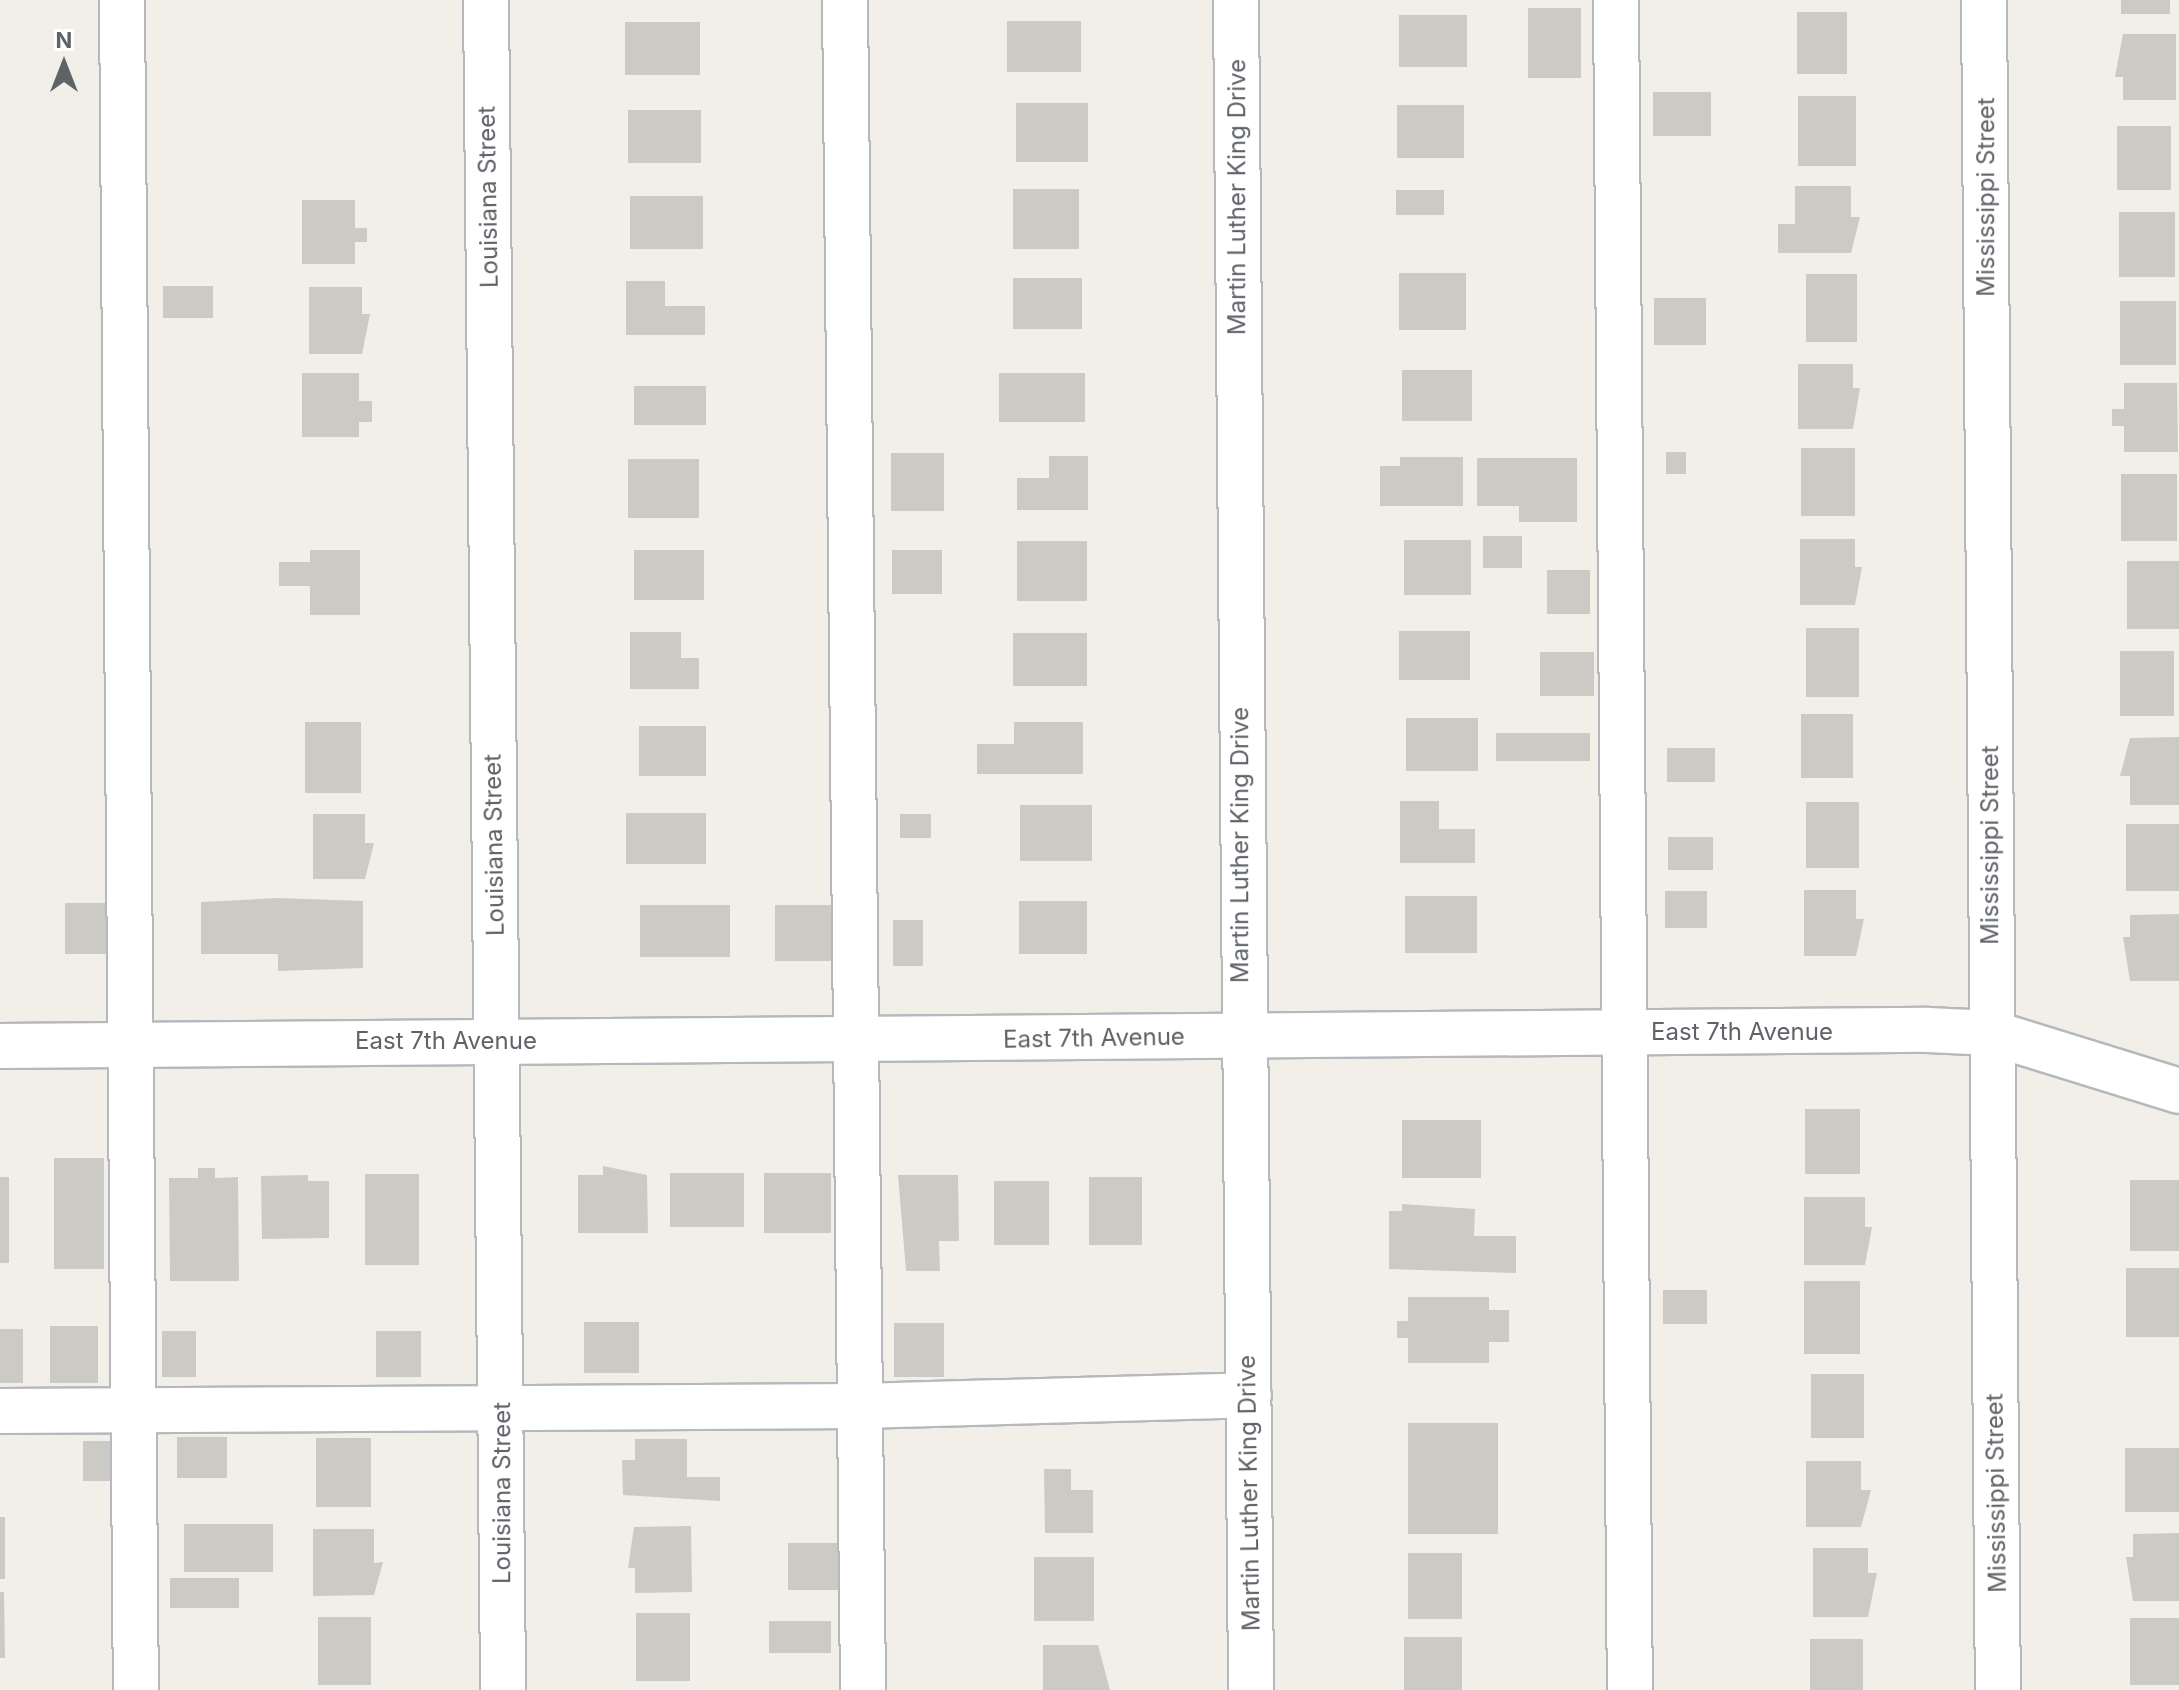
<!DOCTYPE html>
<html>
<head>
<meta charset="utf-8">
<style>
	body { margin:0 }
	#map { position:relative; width:2179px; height:1690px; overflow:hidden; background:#f1efe8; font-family:Inter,sans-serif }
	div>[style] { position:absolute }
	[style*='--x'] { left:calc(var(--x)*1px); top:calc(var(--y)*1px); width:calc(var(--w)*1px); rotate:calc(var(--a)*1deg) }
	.building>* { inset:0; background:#cccac5; transform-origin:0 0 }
	.roads { filter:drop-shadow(2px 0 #b5b8bc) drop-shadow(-2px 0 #b5b8bc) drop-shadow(0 2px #b5b8bc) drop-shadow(0 -2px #b5b8bc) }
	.minor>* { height:44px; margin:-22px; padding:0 22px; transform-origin:22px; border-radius:22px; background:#fff }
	span { translate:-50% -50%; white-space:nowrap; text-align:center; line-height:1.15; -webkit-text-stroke:7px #fff; paint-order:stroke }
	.street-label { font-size:24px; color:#5f6368 }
	.north { position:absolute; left:24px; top:24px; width:80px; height:80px; -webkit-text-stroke:6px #fff; paint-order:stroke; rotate:0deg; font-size:22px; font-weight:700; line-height:32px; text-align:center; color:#5f6368 }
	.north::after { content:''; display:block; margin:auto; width:28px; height:36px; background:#5f6368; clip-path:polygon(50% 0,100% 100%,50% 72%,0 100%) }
</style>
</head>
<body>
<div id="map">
	<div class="building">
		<div style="left:2121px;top:0;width:49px;height:14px"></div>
		<div style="left:1528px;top:8px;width:53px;height:70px"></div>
		<div style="left:1797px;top:12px;width:50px;height:62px"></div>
		<div style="left:1399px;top:15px;width:68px;height:52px"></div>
		<div style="left:1007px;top:21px;width:74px;height:51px"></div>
		<div style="left:625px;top:22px;width:75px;height:53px"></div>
		<div style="clip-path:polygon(2123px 34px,2176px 34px,2176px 100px,2123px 100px,2123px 77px,2115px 77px)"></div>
		<div style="left:1653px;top:92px;width:58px;height:44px"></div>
		<div style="left:1798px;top:96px;width:58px;height:70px"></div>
		<div style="left:1016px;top:103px;width:72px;height:59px"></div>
		<div style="left:1397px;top:105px;width:67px;height:53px"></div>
		<div style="left:628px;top:110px;width:73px;height:53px"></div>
		<div style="left:2117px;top:126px;width:54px;height:64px"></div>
		<div style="clip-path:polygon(1795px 186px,1851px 186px,1851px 217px,1860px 217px,1851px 253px,1778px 253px,1778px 224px,1795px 224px)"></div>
		<div style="left:1013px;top:189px;width:66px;height:60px"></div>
		<div style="left:1396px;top:190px;width:48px;height:25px"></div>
		<div style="left:630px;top:196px;width:73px;height:53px"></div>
		<div style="clip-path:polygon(302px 200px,355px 200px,355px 228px,367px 228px,367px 242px,355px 242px,355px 264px,302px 264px)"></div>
		<div style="left:2119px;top:212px;width:56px;height:65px"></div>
		<div style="left:1399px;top:273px;width:67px;height:57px"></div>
		<div style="left:1806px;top:274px;width:51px;height:68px"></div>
		<div style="left:1013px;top:278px;width:69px;height:51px"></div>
		<div style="clip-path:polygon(626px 281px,665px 281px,665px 306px,705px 306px,705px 335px,626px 335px)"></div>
		<div style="left:163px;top:286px;width:50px;height:32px"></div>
		<div style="clip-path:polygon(309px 287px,362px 287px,362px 314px,370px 314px,362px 354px,309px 354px)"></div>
		<div style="left:1654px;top:298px;width:52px;height:47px"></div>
		<div style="left:2120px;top:301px;width:56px;height:64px"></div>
		<div style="clip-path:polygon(1798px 364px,1853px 364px,1853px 388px,1860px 388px,1853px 429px,1798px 429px)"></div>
		<div style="left:1402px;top:370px;width:70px;height:51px"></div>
		<div style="clip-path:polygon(302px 373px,359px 373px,359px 401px,372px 401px,372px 422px,359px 422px,359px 437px,302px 437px)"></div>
		<div style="left:999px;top:373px;width:86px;height:49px"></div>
		<div style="clip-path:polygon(2124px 383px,2177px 383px,2178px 452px,2124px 452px,2124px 426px,2112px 426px,2112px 409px,2124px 409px)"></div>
		<div style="left:634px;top:386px;width:72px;height:39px"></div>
		<div style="left:1801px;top:448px;width:54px;height:68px"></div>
		<div style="left:1666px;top:452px;width:20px;height:22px"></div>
		<div style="left:891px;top:453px;width:53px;height:58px"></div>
		<div style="clip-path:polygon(1049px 456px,1088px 456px,1088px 510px,1017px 510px,1017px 478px,1049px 478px)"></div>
		<div style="clip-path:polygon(1400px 457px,1463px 457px,1463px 506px,1380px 506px,1380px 466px,1400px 466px)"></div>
		<div style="clip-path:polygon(1477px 458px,1577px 458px,1577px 522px,1519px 522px,1519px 506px,1477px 506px)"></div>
		<div style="left:628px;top:459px;width:71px;height:59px"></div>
		<div style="left:2121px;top:474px;width:56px;height:67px"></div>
		<div style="left:1483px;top:536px;width:39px;height:32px"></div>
		<div style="clip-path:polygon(1800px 539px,1855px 539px,1855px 567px,1862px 567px,1855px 605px,1800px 605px)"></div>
		<div style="left:1404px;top:540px;width:67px;height:55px"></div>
		<div style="left:1017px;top:541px;width:70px;height:60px"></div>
		<div style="clip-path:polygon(310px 550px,360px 550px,360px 615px,310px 615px,310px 586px,279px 586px,279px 562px,310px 562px)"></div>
		<div style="left:634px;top:550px;width:70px;height:50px"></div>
		<div style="left:892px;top:550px;width:50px;height:44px"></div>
		<div style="left:2127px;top:561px;width:52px;height:68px"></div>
		<div style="left:1547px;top:570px;width:43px;height:44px"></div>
		<div style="left:1806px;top:628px;width:53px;height:69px"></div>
		<div style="left:1399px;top:631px;width:71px;height:49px"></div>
		<div style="clip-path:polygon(630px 632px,681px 632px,681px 658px,699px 658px,699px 689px,630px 689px)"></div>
		<div style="left:1013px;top:633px;width:74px;height:53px"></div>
		<div style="left:2174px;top:651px;width:65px;height:54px;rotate:90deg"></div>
		<div style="left:1540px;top:652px;width:54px;height:44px"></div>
		<div style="left:1801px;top:714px;width:52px;height:64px"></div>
		<div style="left:1406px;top:718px;width:72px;height:53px"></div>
		<div style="left:305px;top:722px;width:56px;height:71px"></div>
		<div style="clip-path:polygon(1014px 722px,1083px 722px,1083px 774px,977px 774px,977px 744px,1014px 744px)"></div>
		<div style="left:639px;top:726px;width:67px;height:50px"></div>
		<div style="left:1496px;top:733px;width:94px;height:28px"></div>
		<div style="clip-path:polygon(2179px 737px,2179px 805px,2130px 805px,2130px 776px,2120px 776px,2130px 738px)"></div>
		<div style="left:1667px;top:748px;width:48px;height:34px"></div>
		<div style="clip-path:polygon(1400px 801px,1439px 801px,1439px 829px,1475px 829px,1475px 863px,1400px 863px)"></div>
		<div style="left:1806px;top:802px;width:53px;height:66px"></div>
		<div style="left:1020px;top:805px;width:72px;height:56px"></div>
		<div style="left:626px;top:813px;width:80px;height:51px"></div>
		<div style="clip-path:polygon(313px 814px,365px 814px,365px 843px,374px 843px,365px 879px,313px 879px)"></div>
		<div style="left:900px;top:814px;width:31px;height:24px"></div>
		<div style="left:2179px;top:824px;width:67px;height:53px;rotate:90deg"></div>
		<div style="left:1668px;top:837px;width:45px;height:33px"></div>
		<div style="clip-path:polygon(1804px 890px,1856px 890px,1856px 919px,1864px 919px,1856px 956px,1804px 956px)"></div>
		<div style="left:1665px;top:891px;width:42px;height:37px"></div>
		<div style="left:1405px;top:896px;width:72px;height:57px"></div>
		<div style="clip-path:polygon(278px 898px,363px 901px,363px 968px,278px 971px,278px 954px,201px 954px,201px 902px)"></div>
		<div style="left:1019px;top:901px;width:68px;height:53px"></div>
		<div style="left:65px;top:903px;width:43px;height:51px"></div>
		<div style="left:640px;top:905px;width:90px;height:52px"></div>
		<div style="left:775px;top:905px;width:60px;height:56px"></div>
		<div style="clip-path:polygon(2179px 914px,2179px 981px,2130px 981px,2123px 937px,2130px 937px,2130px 915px)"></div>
		<div style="left:893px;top:920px;width:30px;height:46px"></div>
		<div style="left:1805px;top:1109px;width:55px;height:65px"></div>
		<div style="left:1402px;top:1120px;width:79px;height:58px"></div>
		<div style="left:54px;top:1158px;width:50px;height:111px"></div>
		<div style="clip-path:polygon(603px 1166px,647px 1175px,648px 1233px,578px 1233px,578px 1175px,603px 1175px)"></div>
		<div style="clip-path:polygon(198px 1168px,215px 1168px,215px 1178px,238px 1177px,239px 1281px,170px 1281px,169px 1178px,198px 1178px)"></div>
		<div style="left:670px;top:1173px;width:74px;height:54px"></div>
		<div style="left:831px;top:1173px;width:60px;height:67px;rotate:90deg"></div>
		<div style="left:419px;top:1174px;width:91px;height:54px;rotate:90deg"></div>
		<div style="clip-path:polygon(308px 1175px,308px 1181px,329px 1181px,329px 1238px,262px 1239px,261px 1176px)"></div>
		<div style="clip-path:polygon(898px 1175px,958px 1175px,959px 1241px,939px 1241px,940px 1271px,906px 1271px)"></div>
		<div style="left:0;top:1177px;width:9px;height:86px"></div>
		<div style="left:1089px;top:1177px;width:53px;height:68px"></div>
		<div style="left:2179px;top:1180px;width:71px;height:49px;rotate:90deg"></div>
		<div style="left:994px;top:1181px;width:55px;height:64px"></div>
		<div style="clip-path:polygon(1804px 1197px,1865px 1197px,1865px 1227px,1872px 1227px,1865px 1265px,1804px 1265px)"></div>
		<div style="clip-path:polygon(1402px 1204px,1475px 1209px,1474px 1236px,1516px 1236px,1516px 1273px,1389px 1269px,1389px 1211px,1402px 1211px)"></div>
		<div style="left:2179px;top:1268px;width:69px;height:53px;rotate:90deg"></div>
		<div style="left:1804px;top:1281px;width:56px;height:73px"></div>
		<div style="left:1663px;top:1290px;width:44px;height:34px"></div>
		<div style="clip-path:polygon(1408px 1297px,1489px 1297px,1489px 1310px,1509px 1310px,1509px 1342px,1489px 1342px,1489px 1363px,1408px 1363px,1408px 1338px,1397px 1338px,1397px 1321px,1408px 1321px)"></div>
		<div style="left:639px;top:1322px;width:51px;height:55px;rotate:90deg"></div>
		<div style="left:894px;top:1323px;width:50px;height:54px"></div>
		<div style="left:50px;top:1326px;width:48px;height:57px"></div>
		<div style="left:0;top:1329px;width:23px;height:54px"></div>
		<div style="left:162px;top:1331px;width:34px;height:46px"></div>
		<div style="left:376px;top:1331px;width:45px;height:46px"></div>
		<div style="left:1811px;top:1374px;width:53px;height:64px"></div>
		<div style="left:1408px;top:1423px;width:90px;height:111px"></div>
		<div style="left:177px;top:1437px;width:50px;height:41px"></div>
		<div style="left:371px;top:1438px;width:69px;height:55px;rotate:90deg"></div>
		<div style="clip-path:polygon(635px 1439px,687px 1439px,687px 1477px,720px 1477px,720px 1501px,623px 1495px,622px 1460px,635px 1460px)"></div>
		<div style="left:83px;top:1441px;width:36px;height:40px"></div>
		<div style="left:2179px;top:1448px;width:64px;height:54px;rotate:90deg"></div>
		<div style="clip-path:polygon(1806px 1461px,1861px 1461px,1861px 1490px,1871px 1490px,1861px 1527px,1806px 1527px)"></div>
		<div style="clip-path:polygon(1044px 1469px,1071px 1469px,1071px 1490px,1093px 1490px,1093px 1533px,1045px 1533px)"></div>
		<div style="left:0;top:1517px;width:5px;height:62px"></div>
		<div style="left:184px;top:1524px;width:89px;height:48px"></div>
		<div style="clip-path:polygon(691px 1526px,692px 1592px,635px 1593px,635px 1568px,628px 1568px,634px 1527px)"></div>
		<div style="clip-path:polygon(313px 1529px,374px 1529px,374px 1563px,383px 1562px,374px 1595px,313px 1596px)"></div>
		<div style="clip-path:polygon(2179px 1533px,2179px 1601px,2133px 1601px,2126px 1557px,2133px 1557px,2133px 1534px)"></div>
		<div style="left:788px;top:1543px;width:52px;height:47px"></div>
		<div style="clip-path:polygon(1813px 1548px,1868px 1548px,1868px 1573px,1877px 1573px,1868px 1617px,1813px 1617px)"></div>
		<div style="left:1408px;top:1553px;width:54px;height:66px"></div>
		<div style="left:1034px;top:1557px;width:60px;height:64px"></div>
		<div style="left:239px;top:1578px;width:30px;height:69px;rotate:90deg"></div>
		<div style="clip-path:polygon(0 1592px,4px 1592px,5px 1658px,0 1658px)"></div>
		<div style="left:636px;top:1613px;width:54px;height:68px"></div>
		<div style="left:318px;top:1617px;width:53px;height:68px"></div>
		<div style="left:2130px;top:1618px;width:49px;height:67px"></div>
		<div style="left:769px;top:1621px;width:62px;height:32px"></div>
		<div style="left:1404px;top:1637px;width:58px;height:53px"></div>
		<div style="left:1810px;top:1639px;width:53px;height:51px"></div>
		<div style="clip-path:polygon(1043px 1645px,1098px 1645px,1110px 1690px,1043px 1690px)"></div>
	</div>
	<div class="roads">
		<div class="minor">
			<div style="--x:122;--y:0;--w:1690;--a:89.53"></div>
			<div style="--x:486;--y:0;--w:1690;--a:89.42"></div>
			<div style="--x:845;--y:0;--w:1690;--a:89.39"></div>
			<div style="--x:1236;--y:0;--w:1690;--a:89.49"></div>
			<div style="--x:1616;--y:0;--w:1690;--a:89.53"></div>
			<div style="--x:1984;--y:0;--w:1690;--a:89.53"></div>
			<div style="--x:0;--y:1046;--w:1928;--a:-0.48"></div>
			<div style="--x:1928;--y:1030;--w:64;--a:2.7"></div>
			<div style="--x:1992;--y:1033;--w:196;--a:17.2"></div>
			<div style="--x:0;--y:1411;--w:860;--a:-0.33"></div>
			<div style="--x:860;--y:1406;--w:389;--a:-1.6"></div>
		</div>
	</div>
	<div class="street-label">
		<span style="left:488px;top:197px;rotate:-91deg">Louisiana Street</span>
		<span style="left:1237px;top:197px;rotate:-90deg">Martin Luther King Drive</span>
		<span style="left:1986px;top:197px;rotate:-90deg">Mississippi Street</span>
		<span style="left:494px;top:845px;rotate:-91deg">Louisiana Street</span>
		<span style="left:1240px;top:845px;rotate:-90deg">Martin Luther King Drive</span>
		<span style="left:1990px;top:845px;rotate:-90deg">Mississippi Street</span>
		<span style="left:1742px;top:1032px">East 7th Avenue</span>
		<span style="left:1094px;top:1038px;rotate:-1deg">East 7th Avenue</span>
		<span style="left:446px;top:1041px">East 7th Avenue</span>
		<span style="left:502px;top:1493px;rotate:-90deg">Louisiana Street</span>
		<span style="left:1249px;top:1493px;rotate:-91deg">Martin Luther King Drive</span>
		<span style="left:1996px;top:1493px;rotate:-91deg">Mississippi Street</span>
	</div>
	<div class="north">N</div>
</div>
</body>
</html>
